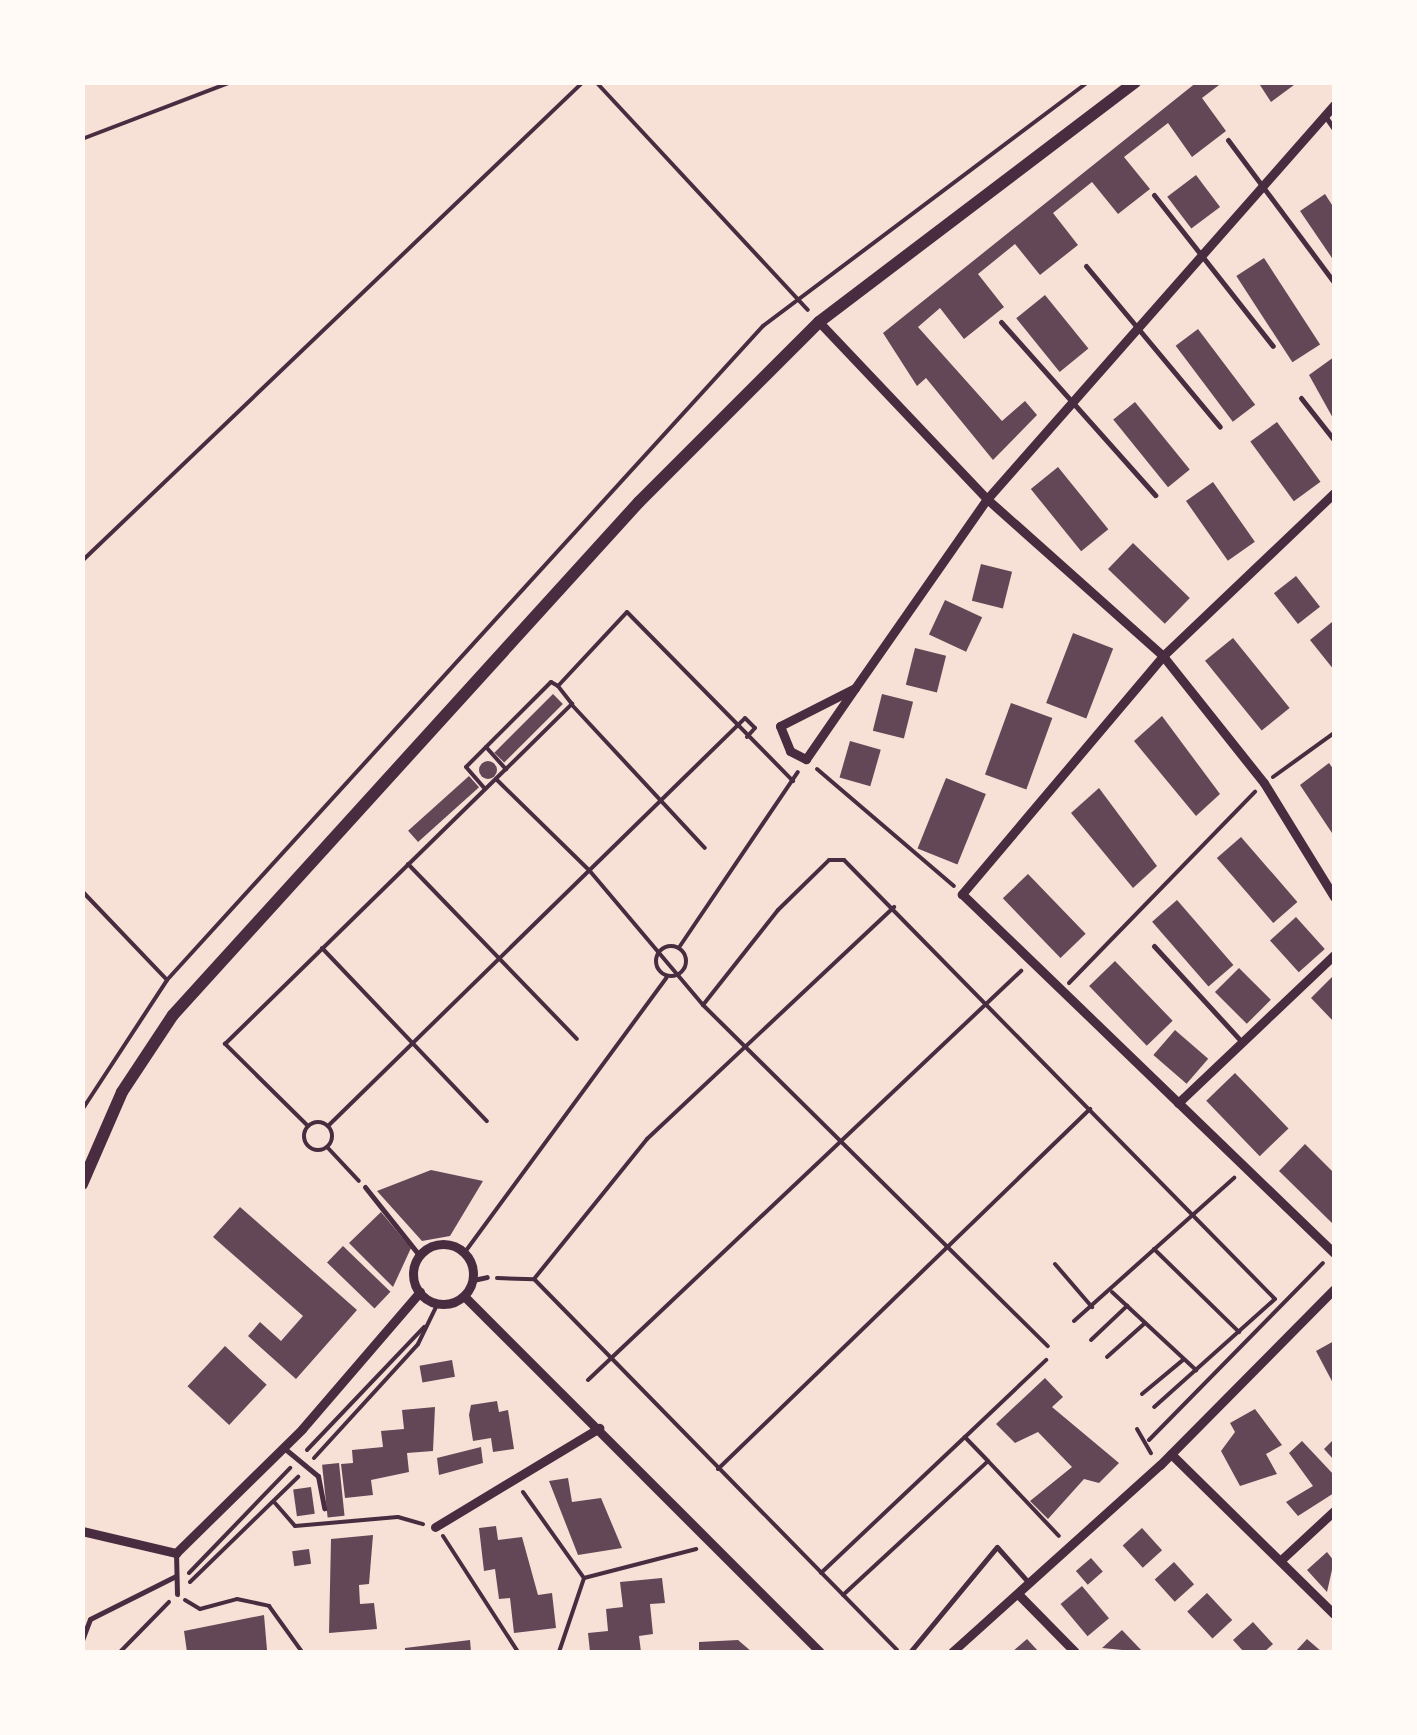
<!DOCTYPE html>
<html>
<head>
<meta charset="utf-8">
<style>
	body { margin:0 }
	#map { position:relative; width:1417px; height:1735px; overflow:hidden; background:#f7e1d7; font-family:Rubik,sans-serif }
	div>[style] { position:absolute }
	[style*='--x'] { left:calc(var(--x)*1px); top:calc(var(--y)*1px); width:calc(var(--w)*1px); rotate:calc(var(--a)*1deg) }
	.building>* { inset:0; background:#644757; transform-origin:0 0 }
	.round { border-radius:50% }
	.path>* { height:4px; margin:-2px; padding:0 2px; transform-origin:2px; border-radius:2px; background:#4a2c40 }
	.path>.ring { margin:-2px; padding:0; box-sizing:content-box; background:none; border:4px solid #4a2c40; border-radius:50% }
	.service>* { height:5px; margin:-2.5px; padding:0 2.5px; transform-origin:2.5px; border-radius:2.5px; background:#4a2c40 }
	.minor>* { height:9px; margin:-4.5px; padding:0 4.5px; transform-origin:4.5px; border-radius:4.5px; background:#4a2c40 }
	.minor>.ring { margin:-4.5px; padding:0; box-sizing:content-box; background:none; border:9px solid #4a2c40; border-radius:50% }
	.secondary>* { height:12px; margin:-6px; padding:0 6px; transform-origin:6px; border-radius:6px; background:#4a2c40 }
	span { translate:-50% -50%; white-space:nowrap; text-align:center; line-height:1.15; -webkit-text-stroke:10px #fffaf5; paint-order:stroke }
	.frame { position:absolute; inset:0; border:85px solid #fffaf5; pointer-events:none }
</style>
</head>
<body>
<div id="map">
	<div class="building">
		<div style="clip-path:polygon(1197px 82px,1223px 82px,1202px 98px,1226px 131px,1192px 157px,1168px 123px,1124px 157px,1150px 189px,1118px 214px,1092px 182px,1053px 213px,1078px 245px,1040px 275px,1015px 244px,978px 274px,1004px 307px,964px 339px,940px 308px,918px 327px,1002px 421px,1025px 401px,1037px 415px,993px 460px,926px 378px,917px 386px,883px 333px)"></div>
		<div style="clip-path:polygon(1258px 82px,1298px 82px,1271px 102px)"></div>
		<div style="left:1196px;top:175px;width:40px;height:36px;rotate:53deg"></div>
		<div style="clip-path:polygon(1325px 194px,1334px 208px,1334px 261px,1300px 211px)"></div>
		<div style="left:1264px;top:258px;width:103px;height:33px;rotate:57deg"></div>
		<div style="left:1045px;top:295px;width:69px;height:37px;rotate:51deg"></div>
		<div style="left:1198px;top:329px;width:95px;height:28px;rotate:53deg"></div>
		<div style="clip-path:polygon(1334px 357px,1334px 420px,1309px 375px)"></div>
		<div style="left:1135px;top:402px;width:87px;height:28px;rotate:51deg"></div>
		<div style="left:1277px;top:422px;width:74px;height:33px;rotate:54deg"></div>
		<div style="left:1058px;top:467px;width:80px;height:35px;rotate:51deg"></div>
		<div style="left:1213px;top:482px;width:73px;height:33px;rotate:55deg"></div>
		<div style="left:1133px;top:543px;width:79px;height:36px;rotate:44deg"></div>
		<div style="left:981px;top:564px;width:32px;height:38px;rotate:14deg"></div>
		<div style="left:1296px;top:576px;width:39px;height:28px;rotate:52deg"></div>
		<div style="left:945px;top:600px;width:41px;height:38px;rotate:25deg"></div>
		<div style="clip-path:polygon(1332px 622px,1334px 625px,1334px 670px,1310px 640px)"></div>
		<div style="left:1073px;top:633px;width:43px;height:75px;rotate:21deg"></div>
		<div style="left:1233px;top:638px;width:90px;height:36px;rotate:51deg"></div>
		<div style="left:915px;top:648px;width:32px;height:38px;rotate:14deg"></div>
		<div style="left:553px;top:694px;width:14px;height:83px;rotate:45deg"></div>
		<div style="left:882px;top:694px;width:32px;height:38px;rotate:14deg"></div>
		<div style="left:1011px;top:703px;width:44px;height:76px;rotate:20deg"></div>
		<div style="clip-path:polygon(1162px 716px,1220px 794px,1196px 816px,1134px 741px)"></div>
		<div style="left:850px;top:741px;width:32px;height:38px;rotate:16deg"></div>
		<div class="round" style="left:479px;top:761px;width:18px;height:18px"></div>
		<div style="clip-path:polygon(1329px 763px,1334px 770px,1334px 836px,1300px 785px)"></div>
		<div style="left:469px;top:776px;width:15px;height:82px;rotate:48deg"></div>
		<div style="left:946px;top:778px;width:43px;height:76px;rotate:22deg"></div>
		<div style="clip-path:polygon(1099px 788px,1157px 866px,1133px 888px,1071px 813px)"></div>
		<div style="left:1241px;top:837px;width:86px;height:32px;rotate:49deg"></div>
		<div style="left:1028px;top:874px;width:83px;height:35px;rotate:46deg"></div>
		<div style="left:1177px;top:900px;width:86px;height:33px;rotate:49deg"></div>
		<div style="left:1296px;top:917px;width:43px;height:35px;rotate:48deg"></div>
		<div style="left:1115px;top:961px;width:83px;height:36px;rotate:46deg"></div>
		<div style="left:1239px;top:968px;width:45px;height:34px;rotate:45deg"></div>
		<div style="clip-path:polygon(1334px 975px,1334px 1022px,1311px 998px)"></div>
		<div style="left:1175px;top:1030px;width:44px;height:33px;rotate:41deg"></div>
		<div style="left:1235px;top:1073px;width:77px;height:40px;rotate:46deg"></div>
		<div style="clip-path:polygon(1305px 1144px,1334px 1173px,1334px 1225px,1279px 1171px)"></div>
		<div style="clip-path:polygon(431px 1170px,483px 1181px,450px 1236px,422px 1241px,377px 1191px)"></div>
		<div style="clip-path:polygon(240px 1207px,357px 1310px,296px 1379px,248px 1336px,260px 1322px,281px 1341px,303px 1316px,213px 1237px)"></div>
		<div style="clip-path:polygon(381px 1212px,411px 1248px,393px 1287px,349px 1243px)"></div>
		<div style="left:343px;top:1246px;width:66px;height:23px;rotate:44deg"></div>
		<div style="clip-path:polygon(1334px 1341px,1334px 1385px,1316px 1351px)"></div>
		<div style="left:225px;top:1346px;width:57px;height:55px;rotate:43deg"></div>
		<div style="left:452px;top:1360px;width:17px;height:33px;rotate:80deg"></div>
		<div style="clip-path:polygon(1045px 1378px,1063px 1397px,1052px 1407px,1119px 1463px,1099px 1483px,1084px 1479px,1048px 1519px,1030px 1501px,1072px 1467px,1038px 1432px,1015px 1443px,996px 1424px)"></div>
		<div style="clip-path:polygon(497px 1401px,499px 1412px,508px 1410px,514px 1449px,493px 1452px,491px 1438px,473px 1441px,469px 1415px,471px 1405px)"></div>
		<div style="clip-path:polygon(435px 1407px,433px 1451px,407px 1453px,409px 1472px,371px 1480px,373px 1495px,345px 1498px,341px 1464px,353px 1463px,352px 1450px,383px 1447px,381px 1431px,404px 1429px,402px 1410px)"></div>
		<div style="clip-path:polygon(1255px 1409px,1282px 1445px,1266px 1454px,1277px 1474px,1240px 1486px,1221px 1451px,1235px 1432px,1230px 1423px)"></div>
		<div style="clip-path:polygon(1334px 1439px,1334px 1460px,1324px 1449px)"></div>
		<div style="clip-path:polygon(1302px 1441px,1334px 1475px,1334px 1493px,1298px 1516px,1286px 1502px,1313px 1486px,1289px 1453px)"></div>
		<div style="clip-path:polygon(481px 1447px,483px 1463px,439px 1475px,437px 1458px)"></div>
		<div style="left:339px;top:1463px;width:53px;height:17px;rotate:84deg"></div>
		<div style="clip-path:polygon(568px 1478px,572px 1502px,601px 1498px,622px 1548px,578px 1555px,549px 1481px)"></div>
		<div style="left:311px;top:1487px;width:27px;height:18px;rotate:82deg"></div>
		<div style="clip-path:polygon(496px 1526px,498px 1540px,522px 1537px,538px 1595px,552px 1593px,556px 1628px,514px 1633px,510px 1598px,499px 1599px,495px 1569px,484px 1571px,479px 1528px)"></div>
		<div style="left:1142px;top:1528px;width:30px;height:26px;rotate:48deg"></div>
		<div style="clip-path:polygon(373px 1535px,369px 1584px,359px 1585px,360px 1604px,374px 1603px,377px 1629px,329px 1633px,331px 1539px)"></div>
		<div style="left:309px;top:1549px;width:15px;height:17px;rotate:82deg"></div>
		<div style="clip-path:polygon(1327px 1552px,1334px 1561px,1327px 1592px,1307px 1570px)"></div>
		<div style="left:1091px;top:1558px;width:18px;height:20px;rotate:49deg"></div>
		<div style="left:1174px;top:1562px;width:30px;height:26px;rotate:48deg"></div>
		<div style="clip-path:polygon(662px 1578px,665px 1603px,650px 1604px,653px 1634px,639px 1636px,641px 1652px,590px 1652px,588px 1633px,608px 1631px,606px 1609px,623px 1607px,620px 1582px)"></div>
		<div style="left:1082px;top:1586px;width:42px;height:28px;rotate:50deg"></div>
		<div style="left:1207px;top:1593px;width:37px;height:27px;rotate:47deg"></div>
		<div style="clip-path:polygon(264px 1615px,267px 1650px,187px 1652px,184px 1631px)"></div>
		<div style="clip-path:polygon(1253px 1622px,1273px 1644px,1264px 1652px,1244px 1652px,1233px 1640px)"></div>
		<div style="clip-path:polygon(1122px 1630px,1143px 1652px,1102px 1648px)"></div>
		<div style="clip-path:polygon(1027px 1639px,1039px 1652px,1012px 1652px)"></div>
		<div style="clip-path:polygon(1307px 1639px,1322px 1652px,1295px 1652px)"></div>
		<div style="clip-path:polygon(470px 1640px,471px 1652px,405px 1652px,405px 1648px)"></div>
		<div style="clip-path:polygon(738px 1640px,752px 1652px,699px 1652px,699px 1642px)"></div>
	</div>
	<div class="path">
		<div style="--x:596;--y:82;--w:311;--a:47.1"></div>
		<div style="--x:82;--y:139;--w:160;--a:-20.9"></div>
		<div style="--x:82;--y:561;--w:693;--a:-43.71"></div>
		<div style="--x:558;--y:686;--w:101;--a:-47"></div>
		<div style="--x:627;--y:612;--w:237;--a:45.5"></div>
		<div style="--x:572;--y:705;--w:195;--a:47.1"></div>
		<div style="--x:486;--y:747;--w:30;--a:48"></div>
		<div style="--x:817;--y:769;--w:180;--a:40.5"></div>
		<div style="--x:1273;--y:777;--w:75;--a:-35.8"></div>
		<div style="--x:496;--y:779;--w:130;--a:44.4"></div>
		<div style="--x:589;--y:870;--w:177;--a:49.8"></div>
		<div style="--x:703;--y:1005;--w:485;--a:44.7"></div>
		<div style="--x:408;--y:864;--w:243;--a:46"></div>
		<div style="--x:82;--y:891;--w:123;--a:46.3"></div>
		<div class="ring" style="left:656px;top:946px;width:26px;height:26px"></div>
		<div style="--x:680;--y:946;--w:210;--a:-55.9"></div>
		<div style="--x:322;--y:948;--w:239;--a:46.4"></div>
		<div style="--x:1069;--y:983;--w:267;--a:-45.8"></div>
		<div style="--x:703;--y:1005;--w:121;--a:-51.7"></div>
		<div style="--x:778;--y:910;--w:71;--a:-44.4"></div>
		<div style="--x:829;--y:860;--w:15;--a:0"></div>
		<div style="--x:844;--y:860;--w:615;--a:45.53"></div>
		<div style="--x:1275;--y:1299;--w:162;--a:138.2"></div>
		<div style="--x:82;--y:1110;--w:155;--a:-56.8"></div>
		<div style="--x:167;--y:980;--w:885;--a:-47.66"></div>
		<div style="--x:763;--y:326;--w:406;--a:-36.9"></div>
		<div class="ring" style="left:304px;top:1122px;width:24px;height:24px"></div>
		<div style="--x:308;--y:1126;--w:117;--a:-135.3"></div>
		<div style="--x:225;--y:1044;--w:393;--a:-44.4"></div>
		<div style="--x:506;--y:769;--w:93;--a:-44.6"></div>
		<div style="--x:572;--y:704;--w:23;--a:-128"></div>
		<div style="--x:558;--y:686;--w:8;--a:-150"></div>
		<div style="--x:551;--y:682;--w:120;--a:135"></div>
		<div style="--x:466;--y:767;--w:29;--a:49"></div>
		<div style="--x:328;--y:1126;--w:583;--a:-44.37"></div>
		<div style="--x:745;--y:718;--w:14;--a:45"></div>
		<div style="--x:755;--y:728;--w:12;--a:132"></div>
		<div style="--x:328;--y:1148;--w:45;--a:46.8"></div>
		<div style="--x:1154;--y:1249;--w:119;--a:44.3"></div>
		<div style="--x:465;--y:1252;--w:340;--a:-53.7"></div>
		<div style="--x:1055;--y:1264;--w:57;--a:49.3"></div>
		<div style="--x:497;--y:1278;--w:37;--a:2"></div>
		<div style="--x:534;--y:1279;--w:519;--a:45.62"></div>
		<div style="--x:534;--y:1279;--w:180;--a:-51.1"></div>
		<div style="--x:647;--y:1139;--w:339;--a:-43.2"></div>
		<div style="--x:1112;--y:1292;--w:115;--a:42.9"></div>
		<div style="--x:1074;--y:1321;--w:215;--a:-41.8"></div>
		<div style="--x:1091;--y:1340;--w:50;--a:-43.4"></div>
		<div style="--x:1107;--y:1357;--w:51;--a:-41.8"></div>
		<div style="--x:588;--y:1380;--w:596;--a:-43.37"></div>
		<div style="--x:1142;--y:1394;--w:53;--a:-39.7"></div>
		<div style="--x:1137;--y:1429;--w:28;--a:60"></div>
		<div style="--x:1149;--y:1440;--w:248;--a:-45.5"></div>
		<div style="--x:307;--y:1450;--w:170;--a:-46.4"></div>
		<div style="--x:314;--y:1458;--w:154;--a:-47.6"></div>
		<div style="--x:418;--y:1344;--w:46;--a:-64"></div>
		<div style="--x:988;--y:1461;--w:33;--a:-134"></div>
		<div style="--x:965;--y:1437;--w:112;--a:-43.5"></div>
		<div style="--x:718;--y:1469;--w:518;--a:-44.06"></div>
		<div style="--x:523;--y:1492;--w:105;--a:54.7"></div>
		<div style="--x:275;--y:1503;--w:30;--a:49"></div>
		<div style="--x:295;--y:1526;--w:103;--a:-5"></div>
		<div style="--x:398;--y:1517;--w:26;--a:16"></div>
		<div style="--x:443;--y:1536;--w:138;--a:57.1"></div>
		<div style="--x:189;--y:1573;--w:146;--a:-46.1"></div>
		<div style="--x:821;--y:1573;--w:198;--a:-43.4"></div>
		<div style="--x:190;--y:1582;--w:151;--a:-44.2"></div>
		<div style="--x:843;--y:1595;--w:197;--a:-42.7"></div>
		<div style="--x:988;--y:1461;--w:103;--a:46.6"></div>
		<div style="--x:185;--y:1600;--w:17;--a:31"></div>
		<div style="--x:200;--y:1609;--w:38;--a:-15"></div>
		<div style="--x:237;--y:1599;--w:33;--a:12"></div>
		<div style="--x:269;--y:1606;--w:57;--a:54.3"></div>
		<div style="--x:120;--y:1652;--w:70;--a:-45.6"></div>
		<div style="--x:559;--y:1652;--w:78;--a:-71.3"></div>
		<div style="--x:584;--y:1578;--w:116;--a:-14.5"></div>
	</div>
	<div class="service">
		<div style="--x:1325;--y:116;--w:16;--a:55"></div>
		<div style="--x:1228;--y:140;--w:177;--a:53.3"></div>
		<div style="--x:1154;--y:195;--w:192;--a:51.8"></div>
		<div style="--x:1086;--y:266;--w:209;--a:50.2"></div>
		<div style="--x:1001;--y:322;--w:232;--a:48.3"></div>
		<div style="--x:1301;--y:398;--w:53;--a:51.8"></div>
		<div style="--x:1154;--y:946;--w:130;--a:47.5"></div>
		<div style="--x:365;--y:1187;--w:87;--a:51.5"></div>
		<div style="--x:473;--y:1280;--w:14;--a:-12"></div>
		<div style="--x:284;--y:1448;--w:44;--a:39.5"></div>
		<div style="--x:318;--y:1476;--w:33;--a:79"></div>
		<div style="--x:176;--y:1553;--w:41;--a:88.6"></div>
		<div style="--x:82;--y:1640;--w:22;--a:-69"></div>
		<div style="--x:90;--y:1619;--w:96;--a:-26.6"></div>
		<div style="--x:910;--y:1652;--w:136;--a:-50.4"></div>
		<div style="--x:997;--y:1547;--w:48;--a:48.4"></div>
	</div>
	<div class="minor">
		<div style="--x:819;--y:322;--w:244;--a:46.5"></div>
		<div style="--x:987;--y:499;--w:236;--a:41.7"></div>
		<div style="--x:1163;--y:656;--w:162;--a:51.5"></div>
		<div style="--x:1264;--y:783;--w:134;--a:58.4"></div>
		<div style="--x:1334;--y:493;--w:236;--a:136.4"></div>
		<div style="--x:1163;--y:656;--w:312;--a:130.2"></div>
		<div style="--x:962;--y:894;--w:517;--a:43.98"></div>
		<div style="--x:855;--y:688;--w:84;--a:153.1"></div>
		<div style="--x:780;--y:726;--w:27;--a:68"></div>
		<div style="--x:790;--y:751;--w:18;--a:27"></div>
		<div style="--x:806;--y:759;--w:86;--a:-55.4"></div>
		<div style="--x:855;--y:688;--w:231;--a:-55.1"></div>
		<div style="--x:987;--y:499;--w:525;--a:-48.63"></div>
		<div style="--x:1178;--y:1103;--w:215;--a:-43.5"></div>
		<div class="ring" style="left:413px;top:1244px;width:51px;height:51px"></div>
		<div style="--x:464;--y:1296;--w:503;--a:45"></div>
		<div style="--x:1171;--y:1454;--w:228;--a:44.5"></div>
		<div style="--x:435;--y:1527;--w:192;--a:-31.1"></div>
		<div style="--x:82;--y:1531;--w:97;--a:13.2"></div>
		<div style="--x:176;--y:1553;--w:177;--a:-44.5"></div>
		<div style="--x:302;--y:1429;--w:181;--a:-49.3"></div>
		<div style="--x:1281;--y:1560;--w:72;--a:-42.8"></div>
		<div style="--x:1018;--y:1594;--w:81;--a:45.5"></div>
		<div style="--x:952;--y:1652;--w:280;--a:-42"></div>
		<div style="--x:1160;--y:1465;--w:247;--a:-45.3"></div>
	</div>
	<div class="secondary">
		<div style="--x:82;--y:1184;--w:100;--a:-66.5"></div>
		<div style="--x:122;--y:1092;--w:92;--a:-56.5"></div>
		<div style="--x:173;--y:1015;--w:693;--a:-47.75"></div>
		<div style="--x:639;--y:502;--w:255;--a:-45"></div>
		<div style="--x:819;--y:322;--w:397;--a:-37.2"></div>
	</div>
	<div class="frame"></div>
</div>
</body>
</html>
